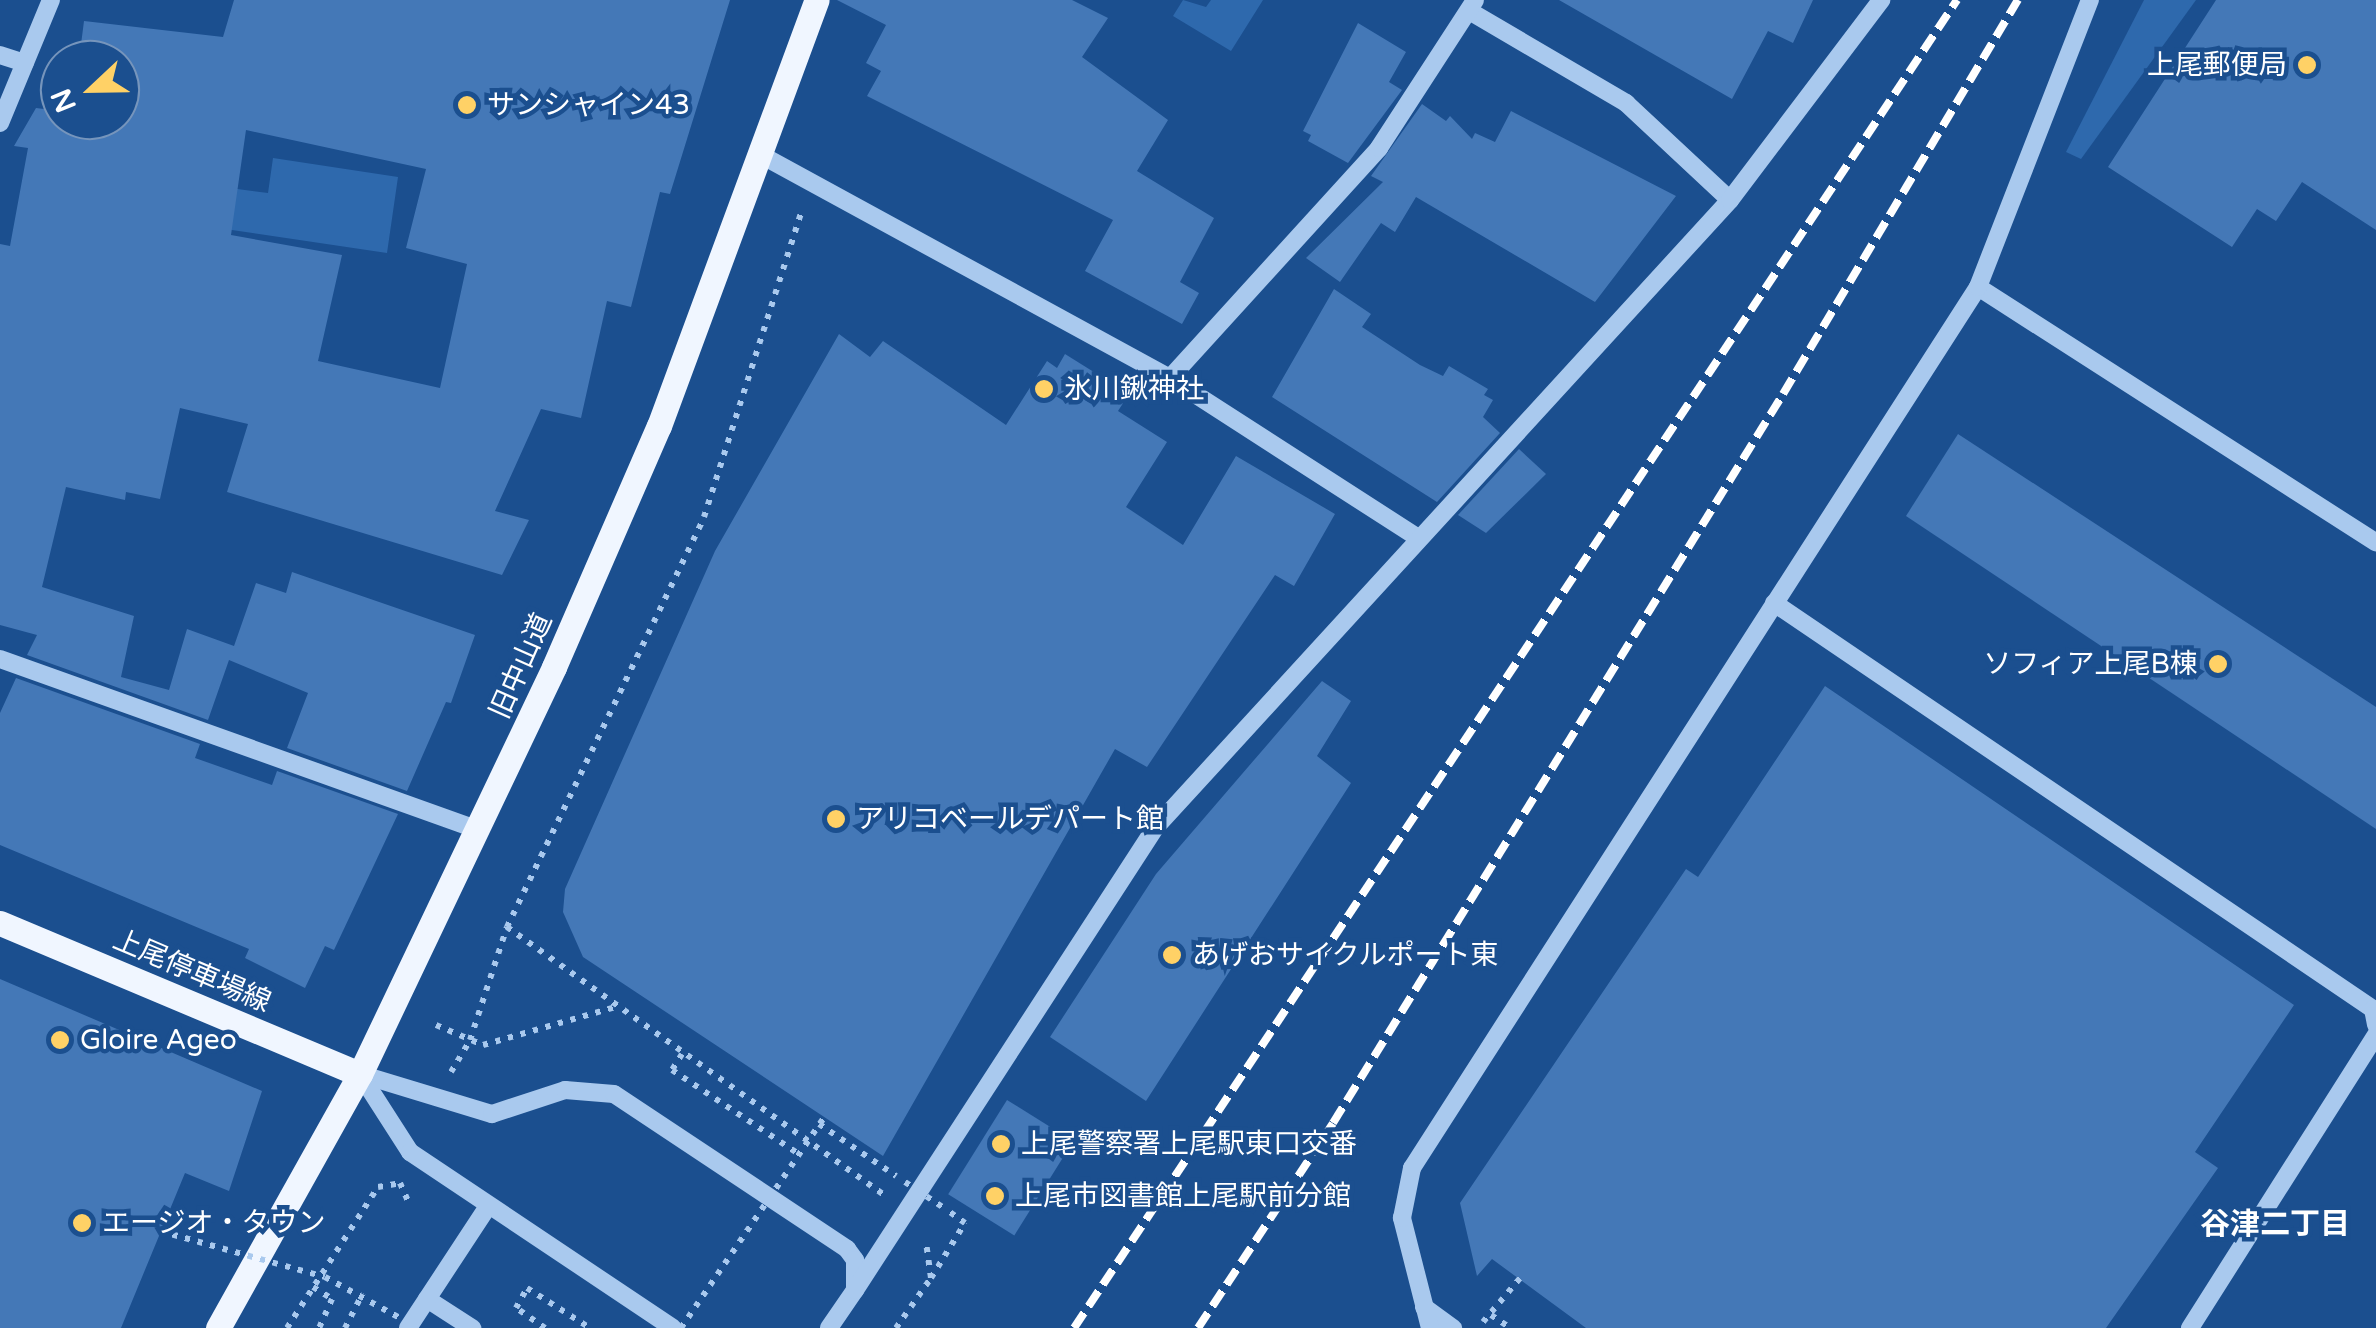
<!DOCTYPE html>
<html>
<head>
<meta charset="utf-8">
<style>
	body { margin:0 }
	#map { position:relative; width:2376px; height:1328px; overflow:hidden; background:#1b4f8f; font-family:"Varela Round","Noto Sans JP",sans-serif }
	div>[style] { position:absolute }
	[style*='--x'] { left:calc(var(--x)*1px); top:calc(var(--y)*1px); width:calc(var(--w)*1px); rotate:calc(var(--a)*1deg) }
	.green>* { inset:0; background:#2e69ad }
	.building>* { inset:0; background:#4478b7; transform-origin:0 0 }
	.path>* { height:6px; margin-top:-3px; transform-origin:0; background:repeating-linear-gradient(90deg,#a9c9ee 0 5px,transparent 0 13px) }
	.minor>* { height:18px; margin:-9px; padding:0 9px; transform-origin:9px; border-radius:9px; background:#a9c9ee }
	.major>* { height:25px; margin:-12.5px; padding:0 12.5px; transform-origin:12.5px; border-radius:12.5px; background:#f0f6ff }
	.rail>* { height:8px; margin-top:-4px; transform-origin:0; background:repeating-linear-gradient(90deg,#fff 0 18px,transparent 0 26px) }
	.path-bridge>* { height:6px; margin-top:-3px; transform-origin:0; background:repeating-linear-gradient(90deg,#a9c9ee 0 5px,transparent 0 13px) }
	.dots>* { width:28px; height:28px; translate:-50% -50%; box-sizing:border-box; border:5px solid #1b4f8f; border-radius:50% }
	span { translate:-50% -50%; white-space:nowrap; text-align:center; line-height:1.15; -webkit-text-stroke:9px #1b4f8f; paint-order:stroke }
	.poi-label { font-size:28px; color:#fff }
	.right { translate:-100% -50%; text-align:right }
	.left { translate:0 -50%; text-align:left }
	.street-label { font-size:28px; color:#fff }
	.neighbourhood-label { font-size:30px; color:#fff; font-weight:700 }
	.north { position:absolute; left:40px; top:40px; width:100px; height:100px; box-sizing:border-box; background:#1b4f8f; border:2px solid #7695bc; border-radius:50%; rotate:248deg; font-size:28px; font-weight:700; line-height:40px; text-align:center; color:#fff }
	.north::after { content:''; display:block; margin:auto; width:35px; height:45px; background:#ffd166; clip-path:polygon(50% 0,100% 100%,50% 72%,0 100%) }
</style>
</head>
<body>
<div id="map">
	<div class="green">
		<div style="clip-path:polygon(1183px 0,1206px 7px,1211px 0,1263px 0,1231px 51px,1173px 16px)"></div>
		<div style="clip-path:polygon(2144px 0,2196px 0,2081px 159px,2066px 152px)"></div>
		<div style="clip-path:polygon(273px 158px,398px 177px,387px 253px,225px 229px,230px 188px,268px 193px)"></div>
	</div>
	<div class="building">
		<div style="clip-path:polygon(evenodd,234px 0,730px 0,670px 194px,660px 192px,631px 307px,607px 301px,581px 418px,541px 409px,495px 511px,529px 520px,502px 575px,227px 492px,248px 424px,180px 408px,160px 499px,126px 492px,125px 500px,66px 487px,42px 587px,134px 616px,121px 677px,169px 690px,187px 629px,234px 646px,256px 583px,286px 593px,292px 572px,475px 635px,451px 703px,446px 702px,407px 791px,287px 748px,308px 693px,229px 660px,208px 720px,27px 655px,37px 635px,0 625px,0 244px,10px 246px,28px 148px,14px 146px,36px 108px,60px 111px,60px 120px,120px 120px,120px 60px,79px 60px,84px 21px,223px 37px,234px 0,246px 130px,426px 169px,406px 248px,467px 264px,440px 388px,318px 361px,342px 255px,231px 235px,246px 130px)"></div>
		<div style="clip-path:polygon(837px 0,1072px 0,1108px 18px,1082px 57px,1168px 120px,1137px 171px,1214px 218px,1180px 282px,1199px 293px,1182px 324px,1085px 271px,1113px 220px,867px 96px,881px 71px,866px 63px,886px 25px)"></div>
		<div style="clip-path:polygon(1559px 0,1813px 0,1793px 43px,1768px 31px,1732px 99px)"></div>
		<div style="clip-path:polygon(2216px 0,2376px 0,2376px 230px,2302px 182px,2276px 221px,2257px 209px,2232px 247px,2108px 167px)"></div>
		<div style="clip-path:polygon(1358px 23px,1406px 52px,1389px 82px,1402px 90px,1348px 163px,1308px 141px,1311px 135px,1303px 131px)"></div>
		<div style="clip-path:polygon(1422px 104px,1446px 121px,1450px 116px,1472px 139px,1475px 133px,1495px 142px,1511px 111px,1676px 196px,1595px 302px,1416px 197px,1395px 232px,1381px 223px,1340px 282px,1306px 258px,1383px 182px,1371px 176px)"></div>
		<div style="clip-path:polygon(1334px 289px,1371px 314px,1362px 327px,1420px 365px,1443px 376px,1449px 366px,1488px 389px,1484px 395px,1493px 400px,1483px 417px,1500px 433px,1437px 502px,1272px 397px)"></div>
		<div style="clip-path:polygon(839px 334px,870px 357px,883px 341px,1006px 425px,1047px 361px,1057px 368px,1065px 354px,1129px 394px,1118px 411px,1167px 442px,1126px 507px,1183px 545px,1236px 456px,1335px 514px,1294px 586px,1275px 575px,1147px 767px,1115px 749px,883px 1156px,583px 957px,563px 912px,565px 889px,715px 551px)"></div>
		<div style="clip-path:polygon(1958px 434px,2376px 707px,2376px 829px,1906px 516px)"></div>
		<div style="clip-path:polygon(1519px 449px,1546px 474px,1486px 533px,1458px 515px)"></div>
		<div style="clip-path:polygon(16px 678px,200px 744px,195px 758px,272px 785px,277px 771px,398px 814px,334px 950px,325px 946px,305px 988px,245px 958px,249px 949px,0 845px,0 713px)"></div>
		<div style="clip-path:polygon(1322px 681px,1351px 701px,1317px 756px,1351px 783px,1146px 1101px,1050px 1037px,1156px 874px)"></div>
		<div style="clip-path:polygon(1825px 686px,2294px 1005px,2195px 1152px,2218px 1168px,2106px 1328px,1586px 1328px,1492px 1259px,1477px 1276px,1460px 1203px,1686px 869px,1698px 877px)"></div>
		<div style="clip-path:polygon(0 979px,262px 1091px,229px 1191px,185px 1173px,121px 1328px,0 1328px)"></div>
		<div style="left:1007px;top:1100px;width:78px;height:111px;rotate:32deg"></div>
	</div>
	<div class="path">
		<div style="--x:507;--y:927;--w:461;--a:35.4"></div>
		<div style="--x:436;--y:1025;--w:51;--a:23.1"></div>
		<div style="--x:483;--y:1045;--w:141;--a:-16"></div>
		<div style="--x:682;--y:1054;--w:19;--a:122"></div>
		<div style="--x:672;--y:1070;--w:152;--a:33.5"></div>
		<div style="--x:451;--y:1072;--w:37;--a:-59"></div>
		<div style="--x:470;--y:1040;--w:119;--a:-71.9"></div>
		<div style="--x:507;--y:927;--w:455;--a:-64.3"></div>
		<div style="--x:704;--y:517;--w:322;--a:-72.3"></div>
		<div style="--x:819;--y:1124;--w:93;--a:34"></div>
		<div style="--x:931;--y:1278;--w:65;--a:-58.3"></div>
		<div style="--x:965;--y:1223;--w:22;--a:-144"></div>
		<div style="--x:313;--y:1287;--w:22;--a:32"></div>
		<div style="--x:332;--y:1299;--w:32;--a:114"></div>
		<div style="--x:1491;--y:1315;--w:23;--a:34"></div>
		<div style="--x:1483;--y:1322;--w:59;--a:-49.8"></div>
		<div style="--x:287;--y:1328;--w:168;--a:-57.2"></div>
		<div style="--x:378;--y:1187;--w:22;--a:-10"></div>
		<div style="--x:400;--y:1183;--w:20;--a:66"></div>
		<div style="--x:345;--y:1328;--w:39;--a:-63"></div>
		<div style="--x:545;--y:1328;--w:35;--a:-145"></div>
		<div style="--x:516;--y:1308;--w:23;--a:-61"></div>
		<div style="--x:527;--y:1288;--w:75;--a:32.4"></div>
		<div style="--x:896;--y:1328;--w:61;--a:-55"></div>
		<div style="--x:931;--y:1278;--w:37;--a:-98"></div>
	</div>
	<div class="minor">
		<div style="--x:1471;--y:12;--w:180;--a:30.4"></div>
		<div style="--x:1626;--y:103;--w:142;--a:43"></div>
		<div style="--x:0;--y:55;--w:26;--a:18"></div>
		<div style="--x:0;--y:123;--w:133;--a:-67.5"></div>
		<div style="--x:761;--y:155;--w:466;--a:28.6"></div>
		<div style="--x:1170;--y:378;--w:295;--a:32.8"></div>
		<div style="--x:1978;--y:287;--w:473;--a:32.7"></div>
		<div style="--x:1170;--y:378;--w:311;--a:-47.7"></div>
		<div style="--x:1379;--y:148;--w:176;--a:-57"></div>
		<div style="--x:1774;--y:603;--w:724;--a:34.13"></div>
		<div style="--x:2373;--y:1009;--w:16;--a:79"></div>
		<div style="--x:0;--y:659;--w:509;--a:19.65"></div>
		<div style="--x:360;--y:1074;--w:138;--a:16.9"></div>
		<div style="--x:492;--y:1114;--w:77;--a:-18.2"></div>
		<div style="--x:565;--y:1090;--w:49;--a:4.7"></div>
		<div style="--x:614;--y:1094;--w:280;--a:33.6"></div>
		<div style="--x:847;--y:1249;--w:14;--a:54"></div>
		<div style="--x:855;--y:1260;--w:30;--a:90"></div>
		<div style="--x:855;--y:1290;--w:46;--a:124.4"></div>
		<div style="--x:360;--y:1074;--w:93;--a:57.3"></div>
		<div style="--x:410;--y:1152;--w:316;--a:33.8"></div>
		<div style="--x:855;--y:1290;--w:551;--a:-57"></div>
		<div style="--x:1155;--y:828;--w:851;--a:-47.52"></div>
		<div style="--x:1730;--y:200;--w:251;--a:-52.9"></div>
		<div style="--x:427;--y:1299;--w:54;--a:32.8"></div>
		<div style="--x:1424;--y:1307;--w:36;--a:36"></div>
		<div style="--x:408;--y:1328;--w:146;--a:-56.7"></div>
		<div style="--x:1430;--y:1328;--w:114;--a:-104.3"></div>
		<div style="--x:1402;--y:1218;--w:51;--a:-78.7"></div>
		<div style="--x:1412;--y:1168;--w:1047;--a:-57.28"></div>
		<div style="--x:1978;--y:287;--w:308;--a:-68.7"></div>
		<div style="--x:2190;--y:1328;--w:347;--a:-57.6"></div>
	</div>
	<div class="major">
		<div style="--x:0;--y:923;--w:390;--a:22.8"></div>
		<div style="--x:218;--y:1328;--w:291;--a:-60.8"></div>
		<div style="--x:360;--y:1074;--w:451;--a:-64.5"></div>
		<div style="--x:554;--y:667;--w:263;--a:-66.5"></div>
		<div style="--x:659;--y:426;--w:454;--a:-69.7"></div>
	</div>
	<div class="rail">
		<div style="--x:1074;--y:1328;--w:1595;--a:-56.38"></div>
		<div style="--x:1198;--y:1328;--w:245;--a:-56.6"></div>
		<div style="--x:1333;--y:1123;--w:857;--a:-58.31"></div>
		<div style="--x:1783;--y:394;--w:459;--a:-59.2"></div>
	</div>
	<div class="path-bridge">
		<div style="--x:905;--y:1182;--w:50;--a:33.7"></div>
		<div style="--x:160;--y:1231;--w:171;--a:15.6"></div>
		<div style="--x:325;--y:1277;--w:106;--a:28.7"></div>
		<div style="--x:681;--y:1328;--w:256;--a:-55.8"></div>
	</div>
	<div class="dots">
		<div style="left:2307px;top:65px;background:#ffd166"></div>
		<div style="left:467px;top:105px;background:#ffd166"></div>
		<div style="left:1044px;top:389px;background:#ffd166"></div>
		<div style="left:2218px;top:664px;background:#ffd166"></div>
		<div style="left:836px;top:819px;background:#ffd166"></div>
		<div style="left:1172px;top:955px;background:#ffd166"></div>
		<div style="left:60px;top:1040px;background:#ffd166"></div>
		<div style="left:1001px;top:1144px;background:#ffd166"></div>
		<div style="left:995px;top:1196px;background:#ffd166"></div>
		<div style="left:82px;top:1223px;background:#ffd166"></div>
	</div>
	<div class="poi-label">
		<span class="right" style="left:2287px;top:65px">上尾郵便局</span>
		<span class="left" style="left:487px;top:105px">サンシャイン43</span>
		<span class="left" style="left:1064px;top:389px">氷川鍬神社</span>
		<span class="right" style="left:2198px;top:664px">ソフィア上尾B棟</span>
		<span class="left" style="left:856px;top:819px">アリコベールデパート館</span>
		<span class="left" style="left:1192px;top:955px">あげおサイクルポート東</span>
		<span class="left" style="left:80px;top:1040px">Gloire Ageo</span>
		<span class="left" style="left:1021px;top:1144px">上尾警察署上尾駅東口交番</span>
		<span class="left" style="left:1015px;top:1196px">上尾市図書館上尾駅前分館</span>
		<span class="left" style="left:102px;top:1223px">エージオ・タウン</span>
	</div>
	<div class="street-label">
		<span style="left:521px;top:666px;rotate:-66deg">旧中山道</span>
		<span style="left:192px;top:971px;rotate:23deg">上尾停車場線</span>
	</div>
	<div class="neighbourhood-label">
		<span style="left:2275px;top:1225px">谷津二丁目</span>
	</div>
	<div class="north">N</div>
</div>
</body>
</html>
